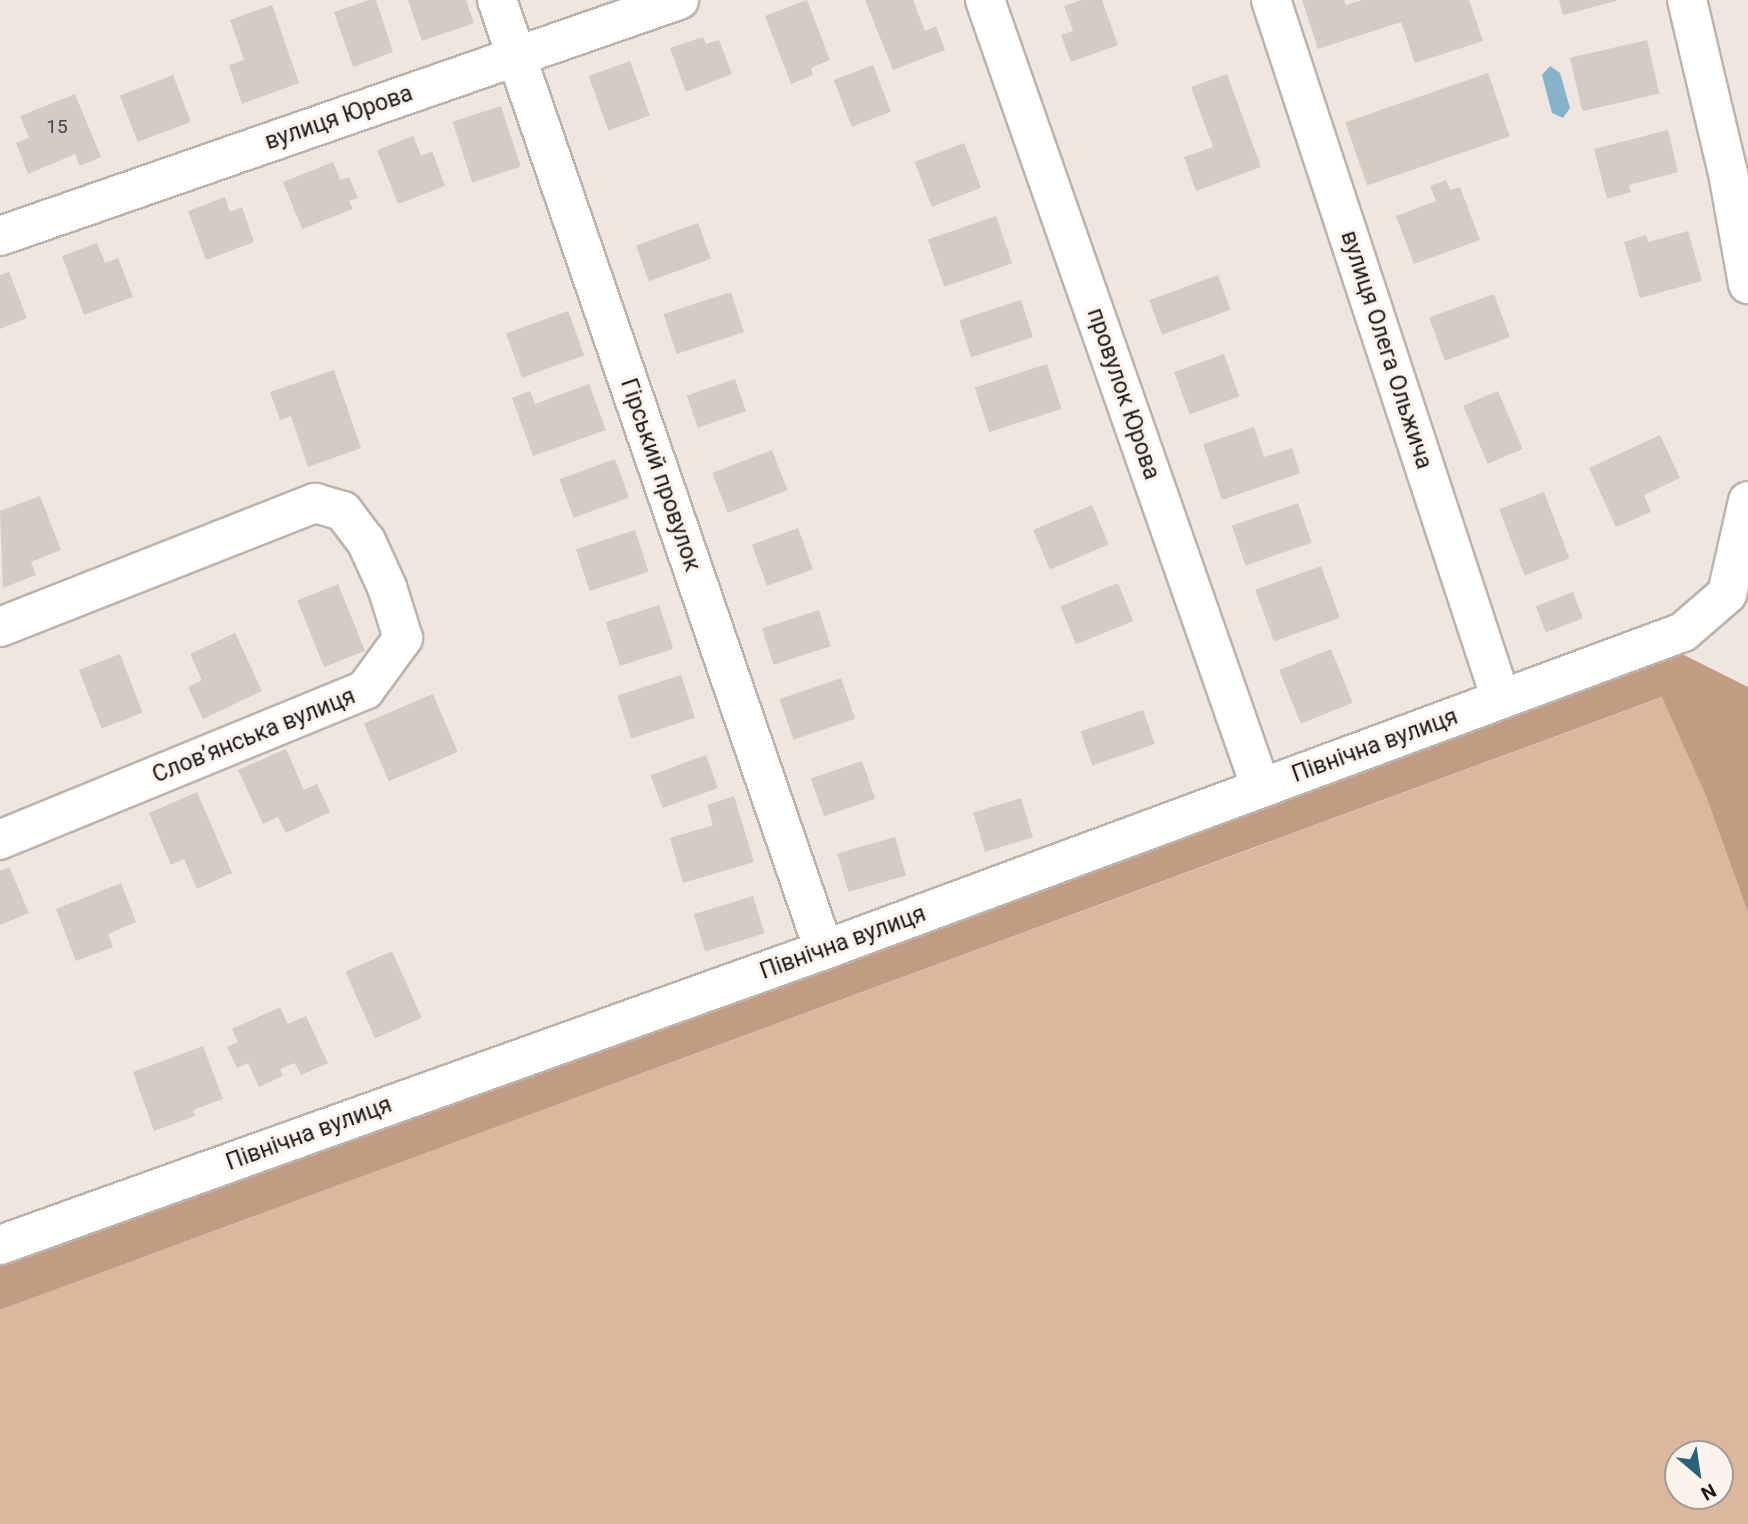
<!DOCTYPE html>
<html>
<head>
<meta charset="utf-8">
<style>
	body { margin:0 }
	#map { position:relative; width:1748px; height:1524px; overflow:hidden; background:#efe6e0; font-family:Roboto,sans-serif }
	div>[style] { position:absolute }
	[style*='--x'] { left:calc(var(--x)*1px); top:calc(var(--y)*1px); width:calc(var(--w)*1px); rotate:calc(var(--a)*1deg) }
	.green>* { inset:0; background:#dbb79e }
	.forest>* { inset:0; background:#c29c82 }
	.water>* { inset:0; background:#86b3c9 }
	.building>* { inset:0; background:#d3cbc5; transform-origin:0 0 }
	.roads { filter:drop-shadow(2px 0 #bcb3ad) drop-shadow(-2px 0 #bcb3ad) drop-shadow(0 2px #bcb3ad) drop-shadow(0 -2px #bcb3ad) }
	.minor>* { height:38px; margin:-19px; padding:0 19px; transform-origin:19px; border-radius:19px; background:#fff }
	span { translate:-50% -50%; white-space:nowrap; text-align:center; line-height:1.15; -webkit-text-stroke:6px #fcf3ed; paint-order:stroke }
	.number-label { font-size:19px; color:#494542 }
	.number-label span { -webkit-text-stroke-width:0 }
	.street-label { font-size:23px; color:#1b1816 }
	.north { position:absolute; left:1664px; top:1440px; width:70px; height:70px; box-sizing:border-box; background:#fcf3ed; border:2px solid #a29b97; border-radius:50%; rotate:151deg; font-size:19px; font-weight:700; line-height:28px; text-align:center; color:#1b1816 }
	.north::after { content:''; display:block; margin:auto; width:24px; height:32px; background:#28637b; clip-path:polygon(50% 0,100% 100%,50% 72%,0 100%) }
</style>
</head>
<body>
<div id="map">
	<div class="green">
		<div style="clip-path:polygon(evenodd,1663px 697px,1706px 796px,1748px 913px,1748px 1524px,0 1524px,0 1310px,1663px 697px,1678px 1454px,1720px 1454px,1720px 1496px,1678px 1496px,1678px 1454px)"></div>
	</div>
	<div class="forest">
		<div style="clip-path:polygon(1678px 652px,1748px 687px,1748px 913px,1706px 796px,1662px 697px,0 1310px,0 1263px)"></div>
	</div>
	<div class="water">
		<div style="clip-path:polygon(1550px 66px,1560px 73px,1570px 108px,1563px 118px,1552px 113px,1542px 75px)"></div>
	</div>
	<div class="building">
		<div style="clip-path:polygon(369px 0,376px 0,393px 52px,353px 67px,334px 12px)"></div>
		<div style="clip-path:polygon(408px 0,466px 0,474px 23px,422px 41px)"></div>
		<div style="clip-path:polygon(807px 0,830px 60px,811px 68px,813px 75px,791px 84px,765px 16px)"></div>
		<div style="clip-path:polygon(865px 0,913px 0,925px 31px,936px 26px,945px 50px,893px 70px)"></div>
		<div style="clip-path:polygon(1081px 0,1102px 0,1118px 45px,1071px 62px,1061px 35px,1073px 31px,1064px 6px)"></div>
		<div style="clip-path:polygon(1302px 0,1344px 0,1346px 5px,1362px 0,1469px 0,1483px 41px,1415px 63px,1401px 22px,1318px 49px)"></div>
		<div style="clip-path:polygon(1559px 0,1616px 0,1616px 1px,1563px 15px)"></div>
		<div style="clip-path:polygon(272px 5px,299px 83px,242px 104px,229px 65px,244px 60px,230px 20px)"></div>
		<div style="clip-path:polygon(703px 37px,706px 44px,719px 40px,732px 74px,686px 92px,670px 48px)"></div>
		<div style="left:1647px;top:40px;width:55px;height:79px;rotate:77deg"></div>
		<div style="left:630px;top:61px;width:58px;height:44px;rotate:70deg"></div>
		<div style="left:873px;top:65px;width:50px;height:42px;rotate:69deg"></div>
		<div style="left:1488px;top:73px;width:67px;height:151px;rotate:71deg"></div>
		<div style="clip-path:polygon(1227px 74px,1261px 167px,1196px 191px,1184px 157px,1213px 147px,1191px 87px)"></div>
		<div style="left:173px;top:75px;width:50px;height:57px;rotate:69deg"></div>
		<div style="clip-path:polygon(75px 94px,101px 157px,80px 166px,75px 154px,28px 174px,16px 143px,29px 138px,20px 116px)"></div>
		<div style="left:501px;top:106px;width:64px;height:51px;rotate:72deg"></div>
		<div style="clip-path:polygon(1668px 130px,1678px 172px,1629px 185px,1631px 192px,1607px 199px,1594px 149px)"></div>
		<div style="clip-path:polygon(413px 136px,421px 156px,432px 151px,445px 186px,398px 204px,377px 150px)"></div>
		<div style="left:964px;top:143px;width:48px;height:53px;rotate:69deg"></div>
		<div style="clip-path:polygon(333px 162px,340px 180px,349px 177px,358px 198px,349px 201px,353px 209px,302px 229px,283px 182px)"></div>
		<div style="clip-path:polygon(1446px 180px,1450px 190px,1460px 187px,1480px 240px,1414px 264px,1396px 216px,1436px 201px,1430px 186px)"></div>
		<div style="clip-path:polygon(225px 197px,230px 212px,242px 207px,254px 242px,206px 260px,188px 211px)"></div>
		<div style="left:996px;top:216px;width:50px;height:72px;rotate:71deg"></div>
		<div style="left:698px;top:223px;width:38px;height:66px;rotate:70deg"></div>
		<div style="clip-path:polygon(1688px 231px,1702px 281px,1640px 298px,1624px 242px,1646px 235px,1648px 242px)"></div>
		<div style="clip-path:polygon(97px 243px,105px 263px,118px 258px,133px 297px,84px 315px,62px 256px)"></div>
		<div style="clip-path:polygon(9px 272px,27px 318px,0 329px,0 275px)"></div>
		<div style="left:1218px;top:275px;width:37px;height:73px;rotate:70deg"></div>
		<div style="left:731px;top:292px;width:42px;height:71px;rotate:72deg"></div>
		<div style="left:1494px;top:294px;width:46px;height:69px;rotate:70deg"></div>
		<div style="left:1021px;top:300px;width:39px;height:65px;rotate:72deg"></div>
		<div style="left:568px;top:311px;width:47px;height:66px;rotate:70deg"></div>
		<div style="left:1224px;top:354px;width:45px;height:53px;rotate:70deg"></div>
		<div style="left:1047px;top:364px;width:47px;height:76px;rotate:72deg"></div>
		<div style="clip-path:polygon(334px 370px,361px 448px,308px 467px,291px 416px,280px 420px,270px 392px)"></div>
		<div style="left:735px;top:379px;width:34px;height:51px;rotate:71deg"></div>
		<div style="clip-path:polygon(589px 384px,606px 430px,533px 456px,512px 398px,530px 391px,535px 404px)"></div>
		<div style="left:1498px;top:391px;width:63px;height:38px;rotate:67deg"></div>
		<div style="clip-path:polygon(1254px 427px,1264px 457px,1292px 448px,1300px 473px,1222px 500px,1203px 444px)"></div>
		<div style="clip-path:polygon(1660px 435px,1680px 478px,1644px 495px,1651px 512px,1616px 527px,1589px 468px)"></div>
		<div style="left:772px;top:450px;width:43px;height:64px;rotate:69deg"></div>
		<div style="left:615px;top:459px;width:41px;height:59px;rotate:70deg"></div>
		<div style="left:1544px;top:492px;width:71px;height:48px;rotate:69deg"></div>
		<div style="clip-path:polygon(40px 496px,61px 550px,31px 562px,36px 575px,3px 588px,0 511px)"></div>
		<div style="left:1298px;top:503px;width:42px;height:70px;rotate:71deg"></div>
		<div style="left:1092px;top:505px;width:43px;height:64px;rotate:67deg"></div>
		<div style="left:798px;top:528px;width:44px;height:49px;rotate:70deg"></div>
		<div style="left:635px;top:530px;width:44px;height:62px;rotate:72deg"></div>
		<div style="left:1321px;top:566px;width:55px;height:70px;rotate:70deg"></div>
		<div style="left:1118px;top:583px;width:41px;height:62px;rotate:68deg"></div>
		<div style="left:338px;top:584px;width:72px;height:44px;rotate:68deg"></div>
		<div style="left:1573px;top:592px;width:28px;height:40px;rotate:69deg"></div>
		<div style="left:659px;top:605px;width:46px;height:56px;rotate:72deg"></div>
		<div style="left:819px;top:610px;width:38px;height:60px;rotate:72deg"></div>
		<div style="clip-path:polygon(235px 633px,262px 691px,203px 719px,188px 687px,202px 680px,190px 654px)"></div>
		<div style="left:1331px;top:649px;width:58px;height:56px;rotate:68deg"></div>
		<div style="left:120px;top:654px;width:63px;height:44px;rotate:69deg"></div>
		<div style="left:681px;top:675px;width:45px;height:67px;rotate:72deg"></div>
		<div style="left:841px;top:678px;width:43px;height:65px;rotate:71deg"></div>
		<div style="left:433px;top:694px;width:63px;height:75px;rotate:67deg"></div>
		<div style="left:1143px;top:710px;width:36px;height:66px;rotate:71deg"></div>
		<div style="clip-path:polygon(286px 749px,304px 790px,317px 784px,330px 812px,286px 833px,278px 817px,263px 824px,238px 770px)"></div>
		<div style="left:706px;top:755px;width:35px;height:59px;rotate:70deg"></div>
		<div style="left:862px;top:761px;width:40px;height:54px;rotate:71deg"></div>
		<div style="clip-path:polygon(197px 792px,232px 873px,197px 889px,184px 859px,171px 865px,149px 813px)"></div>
		<div style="clip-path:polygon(734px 796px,754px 862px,683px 883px,670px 838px,713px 825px,707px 805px)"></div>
		<div style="left:1021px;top:798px;width:41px;height:50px;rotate:73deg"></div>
		<div style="left:895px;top:837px;width:40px;height:60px;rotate:74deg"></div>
		<div style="clip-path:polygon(9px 867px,29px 913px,0 925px,0 871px)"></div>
		<div style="clip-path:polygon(121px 883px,136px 922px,108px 934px,113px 947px,76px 961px,56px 909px)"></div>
		<div style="left:753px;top:896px;width:39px;height:62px;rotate:73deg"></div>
		<div style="left:392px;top:951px;width:73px;height:51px;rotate:66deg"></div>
		<div style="clip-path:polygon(280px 1007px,288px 1024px,306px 1016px,328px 1063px,301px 1075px,295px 1063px,280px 1069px,283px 1076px,259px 1087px,248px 1063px,237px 1068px,227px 1047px,238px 1042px,232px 1029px)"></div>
		<div style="clip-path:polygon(203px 1046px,223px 1099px,193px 1110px,195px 1116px,154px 1131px,133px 1072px)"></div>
	</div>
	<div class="roads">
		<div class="minor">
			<div style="--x:497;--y:0;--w:1005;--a:71.01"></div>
			<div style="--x:985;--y:0;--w:835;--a:70.7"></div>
			<div style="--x:1271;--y:0;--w:736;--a:71.79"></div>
			<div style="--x:1687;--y:0;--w:178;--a:76.7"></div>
			<div style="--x:1728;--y:173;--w:113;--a:79.8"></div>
			<div style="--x:0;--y:236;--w:719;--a:-19.17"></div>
			<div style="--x:0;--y:627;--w:339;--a:-21.5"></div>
			<div style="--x:315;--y:503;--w:29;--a:16"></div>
			<div style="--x:343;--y:511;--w:38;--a:53"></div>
			<div style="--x:366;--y:541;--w:51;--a:65.5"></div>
			<div style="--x:387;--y:587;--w:53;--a:72.6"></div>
			<div style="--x:403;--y:638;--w:64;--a:126.2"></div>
			<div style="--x:365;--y:690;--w:395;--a:157.7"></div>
			<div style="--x:0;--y:1245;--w:875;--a:-19.7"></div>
			<div style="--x:824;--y:950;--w:916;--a:-20.31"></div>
			<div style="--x:1683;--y:632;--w:58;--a:-40.8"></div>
			<div style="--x:1727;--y:594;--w:95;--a:-77.3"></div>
		</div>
	</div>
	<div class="number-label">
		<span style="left:57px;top:127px">15</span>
	</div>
	<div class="street-label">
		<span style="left:339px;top:118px;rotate:-19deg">вулиця Юрова</span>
		<span style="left:1386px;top:350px;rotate:72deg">вулиця Олега Ольжича</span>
		<span style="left:1123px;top:394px;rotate:71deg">провулок Юрова</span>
		<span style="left:660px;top:475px;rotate:71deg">Гірський провулок</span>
		<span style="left:254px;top:736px;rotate:-22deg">Словʼянська вулиця</span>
		<span style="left:1375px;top:746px;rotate:-20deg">Північна вулиця</span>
		<span style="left:843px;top:943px;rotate:-20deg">Північна вулиця</span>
		<span style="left:309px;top:1134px;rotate:-20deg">Північна вулиця</span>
	</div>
	<div class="north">N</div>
</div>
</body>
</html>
